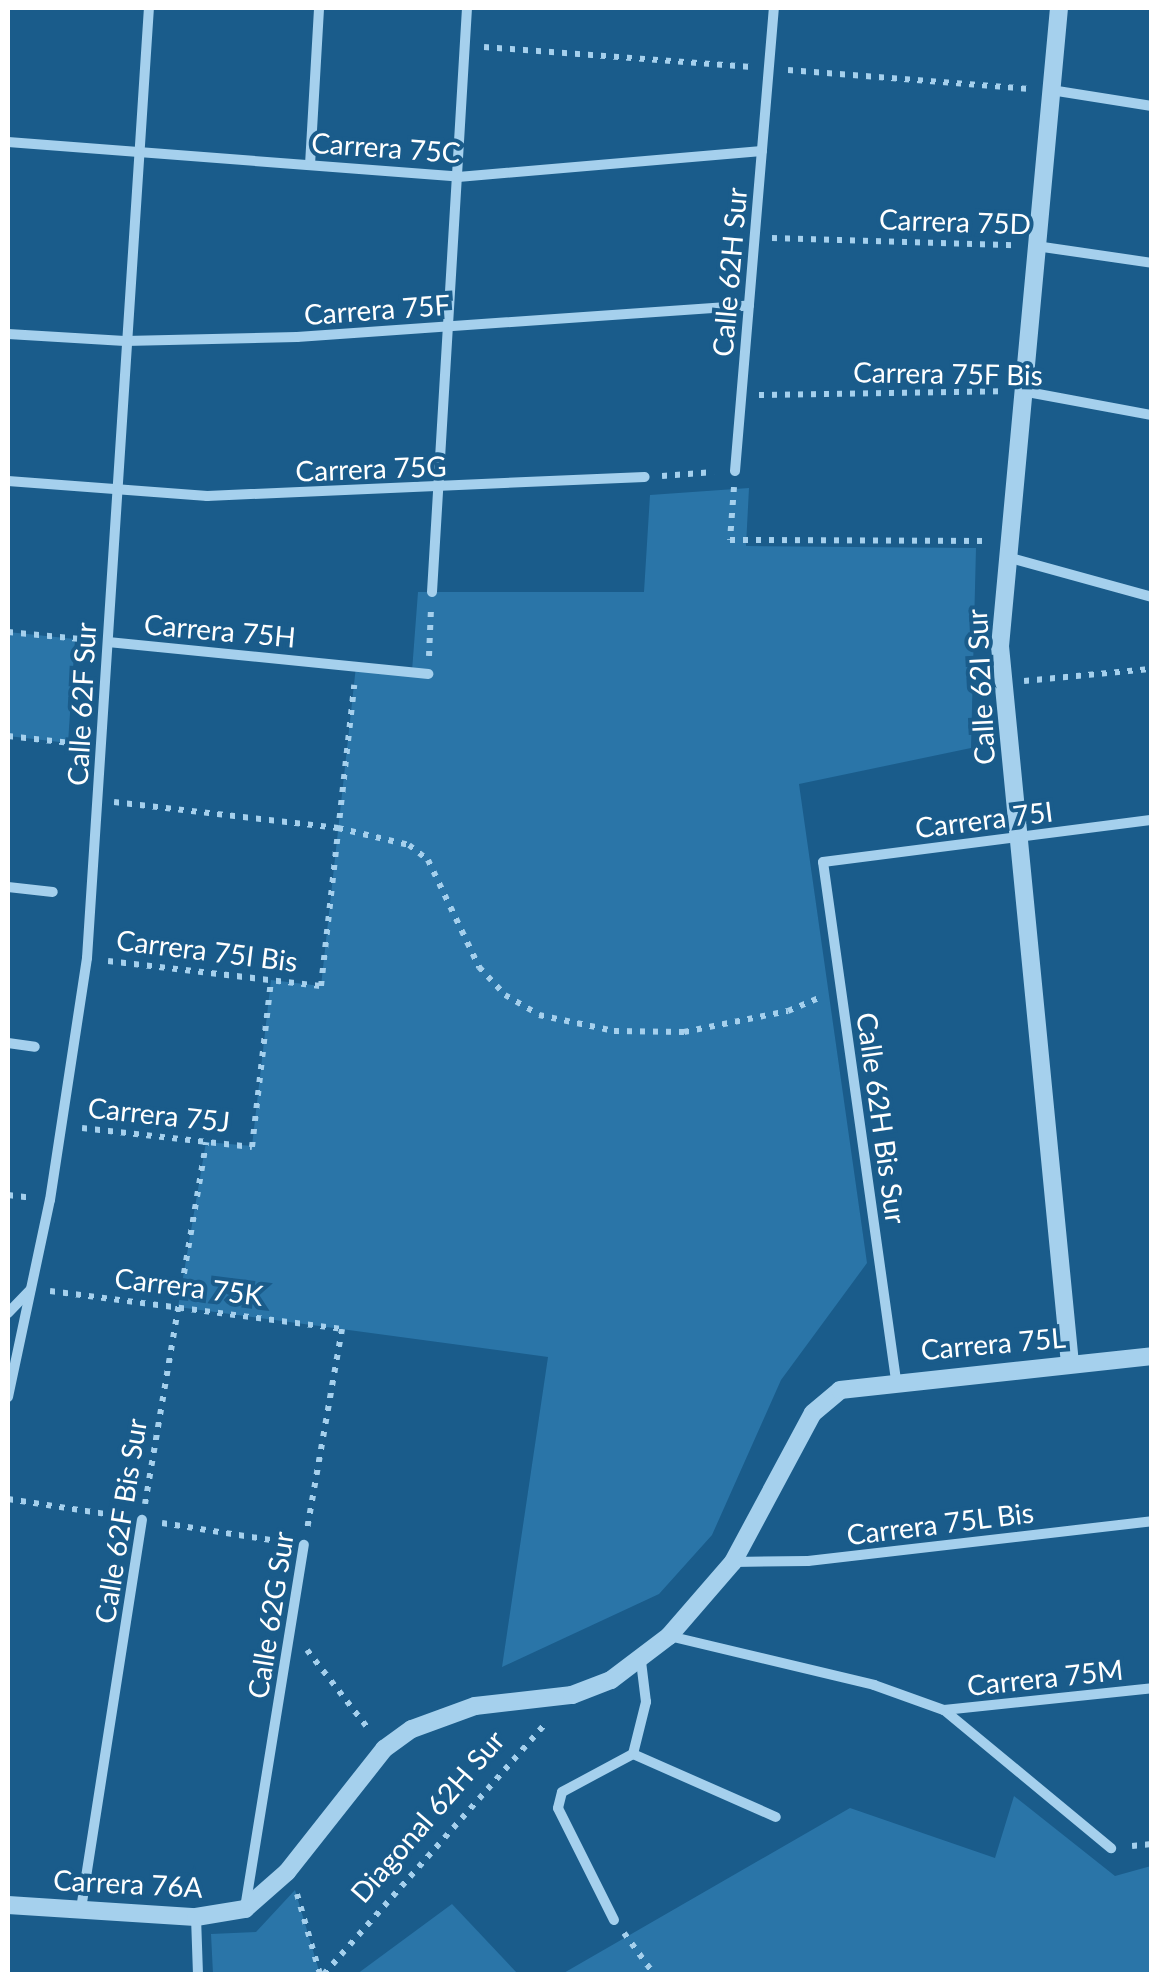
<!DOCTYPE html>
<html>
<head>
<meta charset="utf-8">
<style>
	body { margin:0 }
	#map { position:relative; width:1159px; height:1982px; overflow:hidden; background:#1a5c8b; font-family:Lato,sans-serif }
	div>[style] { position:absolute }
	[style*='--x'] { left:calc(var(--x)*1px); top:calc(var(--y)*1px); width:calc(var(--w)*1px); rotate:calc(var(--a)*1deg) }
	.green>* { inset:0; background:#2a75a8 }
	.path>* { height:6px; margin-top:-3px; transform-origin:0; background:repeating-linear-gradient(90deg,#a5d0ed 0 5px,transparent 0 13px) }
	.minor>* { height:10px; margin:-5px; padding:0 5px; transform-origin:5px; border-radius:5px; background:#a5d0ed }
	.tertiary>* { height:18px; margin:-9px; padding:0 9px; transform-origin:9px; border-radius:9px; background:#a5d0ed }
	span { translate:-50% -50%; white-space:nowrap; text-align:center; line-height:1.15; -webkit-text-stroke:8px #1a5c8b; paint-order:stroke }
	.street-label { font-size:28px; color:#fff }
	.frame { position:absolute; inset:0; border:10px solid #fff; pointer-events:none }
</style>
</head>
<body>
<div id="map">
	<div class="green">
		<div style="clip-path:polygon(749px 488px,746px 546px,976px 548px,971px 748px,799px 784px,867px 1263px,781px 1380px,712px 1535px,659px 1594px,502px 1667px,548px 1357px,178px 1307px,206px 1142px,252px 1146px,271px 980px,321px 986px,356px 666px,412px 671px,418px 592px,644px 592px,650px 495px)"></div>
		<div style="clip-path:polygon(8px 632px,75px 639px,68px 743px,8px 736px)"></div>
		<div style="clip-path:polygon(1014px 1796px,1115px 1876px,1151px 1866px,1151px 1974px,562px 1974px,850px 1808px,995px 1858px)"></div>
		<div style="clip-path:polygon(295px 1890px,320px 1974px,213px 1974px,211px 1934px,256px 1932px)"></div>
		<div style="clip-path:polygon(452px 1904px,518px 1974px,357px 1974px)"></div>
	</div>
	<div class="path">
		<div style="--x:484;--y:47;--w:268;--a:4.3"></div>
		<div style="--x:788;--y:70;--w:243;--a:4.5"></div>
		<div style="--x:772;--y:238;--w:243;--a:1.7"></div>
		<div style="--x:759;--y:395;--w:242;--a:-0.9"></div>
		<div style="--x:662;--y:476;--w:52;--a:-4.4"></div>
		<div style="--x:734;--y:487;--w:53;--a:94.3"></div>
		<div style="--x:730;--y:540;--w:259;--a:0.2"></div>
		<div style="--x:8;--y:632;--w:83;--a:5.5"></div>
		<div style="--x:429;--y:656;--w:48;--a:-87.6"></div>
		<div style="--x:1024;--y:681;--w:129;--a:-5.4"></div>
		<div style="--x:8;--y:736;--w:72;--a:6.3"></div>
		<div style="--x:114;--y:802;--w:226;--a:6.6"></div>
		<div style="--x:338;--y:828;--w:73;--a:13.5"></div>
		<div style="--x:409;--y:845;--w:24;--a:38"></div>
		<div style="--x:428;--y:860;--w:119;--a:64.5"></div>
		<div style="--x:479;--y:967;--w:38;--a:47"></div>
		<div style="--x:505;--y:995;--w:39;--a:30"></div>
		<div style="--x:539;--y:1015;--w:77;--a:12"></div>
		<div style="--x:614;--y:1031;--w:70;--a:0.8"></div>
		<div style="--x:684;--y:1032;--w:106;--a:-11.4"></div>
		<div style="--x:788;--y:1011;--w:36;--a:-23"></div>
		<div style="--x:108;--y:961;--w:214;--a:6.7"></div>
		<div style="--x:321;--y:986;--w:303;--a:-83.7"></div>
		<div style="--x:82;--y:1128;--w:171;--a:6.4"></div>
		<div style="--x:252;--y:1147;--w:168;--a:-83.5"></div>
		<div style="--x:8;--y:1195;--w:23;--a:7"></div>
		<div style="--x:50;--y:1291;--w:294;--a:7.4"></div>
		<div style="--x:342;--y:1329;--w:203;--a:99.9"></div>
		<div style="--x:8;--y:1499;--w:118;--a:8.7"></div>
		<div style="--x:145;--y:1504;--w:367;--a:-80.4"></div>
		<div style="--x:162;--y:1523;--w:122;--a:8.9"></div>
		<div style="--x:307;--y:1650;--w:103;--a:52.1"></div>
		<div style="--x:1132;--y:1846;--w:20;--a:-6"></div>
		<div style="--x:297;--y:1894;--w:83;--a:74"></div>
		<div style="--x:624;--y:1933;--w:51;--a:53.8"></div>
		<div style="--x:324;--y:1974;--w:334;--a:-48.5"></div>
	</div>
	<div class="minor">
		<div style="--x:1051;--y:90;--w:102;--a:9"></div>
		<div style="--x:8;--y:142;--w:451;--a:4.4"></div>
		<div style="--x:458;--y:177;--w:305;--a:-4.9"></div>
		<div style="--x:310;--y:165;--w:157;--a:-86.7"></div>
		<div style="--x:1036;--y:246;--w:117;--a:8.3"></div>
		<div style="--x:8;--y:334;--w:117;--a:3.4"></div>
		<div style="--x:125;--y:341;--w:172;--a:-1.3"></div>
		<div style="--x:297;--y:337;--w:453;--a:-4"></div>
		<div style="--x:1022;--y:391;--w:132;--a:10.5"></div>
		<div style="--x:735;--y:471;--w:465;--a:-85.2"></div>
		<div style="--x:8;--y:481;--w:200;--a:4.3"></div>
		<div style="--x:207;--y:496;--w:438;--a:-2.5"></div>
		<div style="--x:1007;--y:557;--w:150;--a:15.4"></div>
		<div style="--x:432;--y:592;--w:585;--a:-86.57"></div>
		<div style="--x:108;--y:642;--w:322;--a:5.7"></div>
		<div style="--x:8;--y:887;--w:45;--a:6.3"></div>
		<div style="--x:8;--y:1043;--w:27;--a:8"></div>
		<div style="--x:8;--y:1313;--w:32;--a:-46"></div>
		<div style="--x:896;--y:1380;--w:523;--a:-98.02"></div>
		<div style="--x:823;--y:862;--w:332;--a:-7.3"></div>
		<div style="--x:8;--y:1397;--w:201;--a:-78"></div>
		<div style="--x:50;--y:1200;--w:245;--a:-81.3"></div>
		<div style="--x:87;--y:958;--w:952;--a:-86.27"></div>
		<div style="--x:733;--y:1562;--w:75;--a:-0.8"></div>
		<div style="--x:808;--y:1561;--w:346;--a:-6.6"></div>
		<div style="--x:669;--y:1636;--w:211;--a:13.4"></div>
		<div style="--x:874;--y:1685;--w:74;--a:19.7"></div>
		<div style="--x:944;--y:1710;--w:217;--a:39.6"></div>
		<div style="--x:944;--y:1710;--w:209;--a:-6"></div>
		<div style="--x:633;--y:1754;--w:156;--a:23.8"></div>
		<div style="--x:245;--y:1908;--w:368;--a:-80.8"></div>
		<div style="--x:81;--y:1909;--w:394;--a:-81.1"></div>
		<div style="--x:196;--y:1917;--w:57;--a:88"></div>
		<div style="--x:614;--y:1920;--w:125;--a:-116.6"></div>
		<div style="--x:558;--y:1808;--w:16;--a:-76"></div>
		<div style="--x:562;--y:1792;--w:81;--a:-28.2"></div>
		<div style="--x:633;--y:1754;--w:54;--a:-76"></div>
		<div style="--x:646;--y:1702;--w:41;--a:-97"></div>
	</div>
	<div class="tertiary">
		<div style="--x:1059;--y:8;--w:641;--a:95.28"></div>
		<div style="--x:1000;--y:646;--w:721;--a:84.43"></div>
		<div style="--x:8;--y:1905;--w:188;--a:3.7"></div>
		<div style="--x:196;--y:1917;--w:50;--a:-9.3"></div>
		<div style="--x:245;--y:1909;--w:56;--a:-41.4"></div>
		<div style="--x:287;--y:1872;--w:157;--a:-51.7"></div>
		<div style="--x:384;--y:1749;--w:34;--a:-36"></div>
		<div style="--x:412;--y:1729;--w:67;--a:-20.1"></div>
		<div style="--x:475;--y:1706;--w:98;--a:-6.5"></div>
		<div style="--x:572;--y:1695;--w:42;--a:-21"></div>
		<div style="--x:611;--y:1680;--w:73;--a:-37.2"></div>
		<div style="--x:669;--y:1636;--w:98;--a:-49.1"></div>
		<div style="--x:733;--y:1562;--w:169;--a:-61.8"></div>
		<div style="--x:813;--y:1413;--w:35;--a:-40"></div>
		<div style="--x:840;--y:1390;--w:314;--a:-6.2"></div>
	</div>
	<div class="street-label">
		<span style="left:386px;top:147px;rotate:4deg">Carrera 75C</span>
		<span style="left:955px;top:221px;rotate:2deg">Carrera 75D</span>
		<span style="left:729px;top:272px;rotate:-85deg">Calle 62H Sur</span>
		<span style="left:377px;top:309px;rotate:-4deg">Carrera 75F</span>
		<span style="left:948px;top:373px;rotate:1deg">Carrera 75F Bis</span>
		<span style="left:371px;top:468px;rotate:-2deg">Carrera 75G</span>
		<span style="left:220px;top:630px;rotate:5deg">Carrera 75H</span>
		<span style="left:980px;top:687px;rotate:-93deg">Calle 62I Sur</span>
		<span style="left:81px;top:704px;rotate:-87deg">Calle 62F Sur</span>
		<span style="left:984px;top:819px;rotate:-7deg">Carrera 75I</span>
		<span style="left:207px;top:950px;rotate:7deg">Carrera 75I Bis</span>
		<span style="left:159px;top:1114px;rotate:6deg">Carrera 75J</span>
		<span style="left:882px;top:1118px;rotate:82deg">Calle 62H Bis Sur</span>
		<span style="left:189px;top:1286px;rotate:7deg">Carrera 75K</span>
		<span style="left:993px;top:1343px;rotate:-5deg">Carrera 75L</span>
		<span style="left:120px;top:1521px;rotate:-81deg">Calle 62F Bis Sur</span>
		<span style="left:940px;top:1523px;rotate:-7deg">Carrera 75L Bis</span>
		<span style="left:270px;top:1615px;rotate:-81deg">Calle 62G Sur</span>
		<span style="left:1045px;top:1677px;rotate:-6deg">Carrera 75M</span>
		<span style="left:427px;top:1816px;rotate:-49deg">Diagonal 62H Sur</span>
		<span style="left:128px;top:1883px;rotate:3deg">Carrera 76A</span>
	</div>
	<div class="frame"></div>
</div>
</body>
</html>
